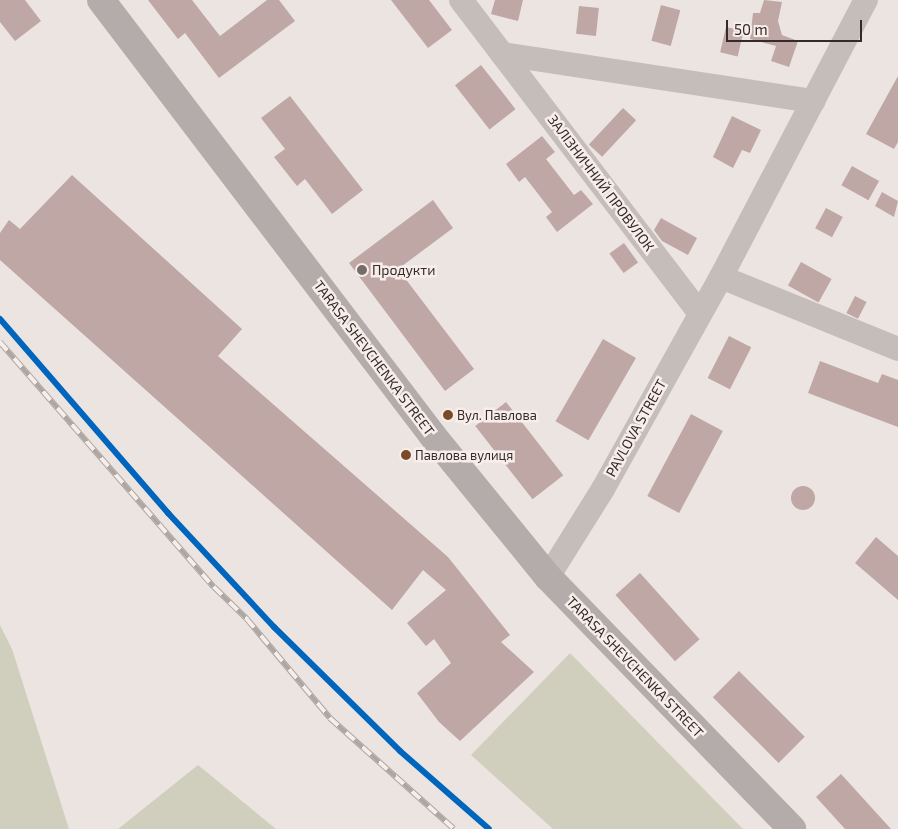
<!DOCTYPE html>
<html>
<head>
<meta charset="utf-8">
<style>
	body { margin:0 }
	#map { position:relative; width:898px; height:829px; overflow:hidden; background:#ece4e1; font-family:"Exo 2",sans-serif }
	div>[style] { position:absolute }
	[style*='--x'] { left:calc(var(--x)*1px); top:calc(var(--y)*1px); width:calc(var(--w)*1px); rotate:calc(var(--a)*1deg) }
	.green>* { inset:0; background:#d0cfbd }
	.building>* { inset:0; background:#bea7a4; transform-origin:0 0 }
	.round { border-radius:50% }
	.minor>* { height:24px; margin:-12px; padding:0 12px; transform-origin:12px; border-radius:12px; background:#c5bdba }
	.major>* { height:28px; margin:-14px; padding:0 14px; transform-origin:14px; border-radius:14px; background:#b3acaa }
	.rail>* { height:5.5px; margin-top:-2.75px; transform-origin:0; background:repeating-linear-gradient(90deg,#f8eee9 0 11px,#ada7a4 0 22px); box-sizing:border-box; border-block:1px solid #ada7a4 }
	.rail-1>* { height:6px; margin:-3px; padding:0 3px; transform-origin:3px; border-radius:3px; background:#0065bd }
	.dots>* { width:14px; height:14px; translate:-50% -50%; box-sizing:border-box; border:2px solid #f8eee9; border-radius:50% }
	span { translate:-50% -50%; white-space:nowrap; text-align:center; line-height:1.15; -webkit-text-stroke:5px #f8eee9; paint-order:stroke }
	.bus-label { font-size:13px; color:#352a29 }
	.left { translate:0 -50%; text-align:left }
	.street-label { font-size:14px; color:#352a29 }
	.poi-label { font-size:14px; color:#352a29 }
	.scale { position:absolute; left:726px; top:20px; width:136px; height:22px; box-sizing:border-box; border:2px solid #352a29; border-top:0; padding-left:6px; font-size:15px; line-height:18px; white-space:nowrap; color:#352a29; -webkit-text-stroke:4px #f8eee9; paint-order:stroke }
</style>
</head>
<body>
<div id="map">
	<div class="green">
		<div style="clip-path:polygon(0 625px,12px 649px,69px 829px,0 829px)"></div>
		<div style="clip-path:polygon(570px 653px,743px 829px,553px 829px,471px 755px)"></div>
		<div style="clip-path:polygon(198px 765px,276px 829px,118px 829px)"></div>
	</div>
	<div class="building">
		<div style="clip-path:polygon(0 0,25px 0,41px 21px,15px 41px,0 22px)"></div>
		<div style="clip-path:polygon(148px 0,192px 0,220px 36px,267px 0,279px 0,295px 21px,219px 78px,185px 33px,178px 39px)"></div>
		<div style="clip-path:polygon(391px 0,429px 0,452px 30px,428px 48px)"></div>
		<div style="clip-path:polygon(495px 0,523px 0,518px 21px,491px 14px)"></div>
		<div style="clip-path:polygon(764px 0,782px 2px,778px 21px,782px 35px,798px 41px,789px 67px,771px 61px,776px 46px,750px 39px,753px 13px,760px 13px)"></div>
		<div style="left:661px;top:5px;width:20px;height:37px;rotate:15deg"></div>
		<div style="left:579px;top:6px;width:20px;height:28px;rotate:6deg"></div>
		<div style="left:726px;top:27px;width:18px;height:26px;rotate:13deg"></div>
		<div style="left:481px;top:65px;width:56px;height:33px;rotate:52deg"></div>
		<div style="clip-path:polygon(898px 76px,898px 142px,894px 149px,866px 134px)"></div>
		<div style="clip-path:polygon(290px 96px,363px 190px,332px 214px,305px 179px,297px 186px,274px 157px,285px 149px,261px 118px)"></div>
		<div style="left:623px;top:108px;width:18px;height:50px;rotate:43deg"></div>
		<div style="clip-path:polygon(732px 116px,761px 130px,750px 153px,742px 150px,733px 168px,713px 157px)"></div>
		<div style="clip-path:polygon(542px 136px,555px 152px,546px 159px,574px 195px,581px 190px,593px 204px,557px 232px,546px 217px,552px 212px,525px 177px,519px 182px,506px 164px)"></div>
		<div style="left:852px;top:166px;width:31px;height:22px;rotate:29deg"></div>
		<div style="clip-path:polygon(72px 175px,242px 329px,218px 356px,448px 557px,510px 635px,501px 642px,534px 672px,460px 741px,439px 722px,417px 693px,451px 663px,434px 639px,426px 646px,407px 623px,446px 590px,423px 570px,392px 610px,0 260px,0 233px,9px 220px,20px 229px)"></div>
		<div style="clip-path:polygon(882px 192px,898px 201px,894px 217px,875px 206px)"></div>
		<div style="clip-path:polygon(433px 200px,453px 228px,398px 269px,474px 369px,445px 391px,349px 263px)"></div>
		<div style="left:826px;top:208px;width:19px;height:23px;rotate:28deg"></div>
		<div style="clip-path:polygon(661px 218px,697px 238px,688px 255px,662px 241px,654px 230px)"></div>
		<div style="left:624px;top:243px;width:24px;height:18px;rotate:54deg"></div>
		<div style="left:801px;top:262px;width:35px;height:27px;rotate:29deg"></div>
		<div style="left:855px;top:296px;width:13px;height:19px;rotate:27deg"></div>
		<div style="left:729px;top:336px;width:25px;height:47px;rotate:27deg"></div>
		<div style="left:603px;top:339px;width:38px;height:95px;rotate:30deg"></div>
		<div style="clip-path:polygon(820px 361px,878px 383px,882px 374px,898px 380px,898px 427px,808px 393px)"></div>
		<div style="left:506px;top:402px;width:93px;height:39px;rotate:52deg"></div>
		<div style="left:691px;top:414px;width:36px;height:93px;rotate:28deg"></div>
		<div class="round" style="left:791px;top:486px;width:24px;height:24px"></div>
		<div style="clip-path:polygon(876px 537px,898px 556px,898px 600px,855px 563px)"></div>
		<div style="left:640px;top:573px;width:89px;height:33px;rotate:48deg"></div>
		<div style="left:739px;top:671px;width:93px;height:37px;rotate:45deg"></div>
		<div style="clip-path:polygon(841px 774px,891px 829px,845px 829px,816px 797px)"></div>
	</div>
	<div class="minor">
		<div style="--x:461;--y:0;--w:392;--a:52.7"></div>
		<div style="--x:502;--y:54;--w:315;--a:8.6"></div>
		<div style="--x:721;--y:277;--w:191;--a:22.1"></div>
		<div style="--x:548;--y:577;--w:104;--a:-58"></div>
		<div style="--x:603;--y:489;--w:243;--a:-60.9"></div>
		<div style="--x:721;--y:277;--w:313;--a:-62.4"></div>
	</div>
	<div class="major">
		<div style="--x:101;--y:0;--w:548;--a:52.71"></div>
		<div style="--x:433;--y:436;--w:182;--a:50.8"></div>
		<div style="--x:548;--y:577;--w:351;--a:45.9"></div>
	</div>
	<div class="rail">
		<div style="--x:0;--y:342;--w:325;--a:48.9"></div>
		<div style="--x:214;--y:587;--w:46;--a:44.1"></div>
		<div style="--x:247;--y:619;--w:129;--a:50"></div>
		<div style="--x:330;--y:718;--w:166;--a:41.8"></div>
	</div>
	<div class="rail-1">
		<div style="--x:0;--y:319;--w:257;--a:49.1"></div>
		<div style="--x:168;--y:513;--w:156;--a:47.1"></div>
		<div style="--x:274;--y:627;--w:177;--a:44.5"></div>
		<div style="--x:400;--y:751;--w:118;--a:41.2"></div>
	</div>
	<div class="dots">
		<div style="left:362px;top:270px;background:#756b69"></div>
		<div style="left:448px;top:415px;background:#7a4b2a"></div>
		<div style="left:406px;top:455px;background:#7a4b2a"></div>
	</div>
	<div class="bus-label">
		<span class="left" style="left:457px;top:415px">Вул. Павлова</span>
		<span class="left" style="left:415px;top:455px">Павлова вулиця</span>
	</div>
	<div class="street-label">
		<span style="left:601px;top:183px;rotate:53deg">ЗАЛІЗНИЧНИЙ ПРОВУЛОК</span>
		<span style="left:374px;top:358px;rotate:53deg">TARASA SHEVCHENKA STREET</span>
		<span style="left:636px;top:428px;rotate:-61deg">PAVLOVA STREET</span>
		<span style="left:635px;top:667px;rotate:46deg">TARASA SHEVCHENKA STREET</span>
	</div>
	<div class="poi-label">
		<span class="left" style="left:372px;top:270px">Продукти</span>
	</div>
	<div class="scale">50 m</div>
</div>
</body>
</html>
